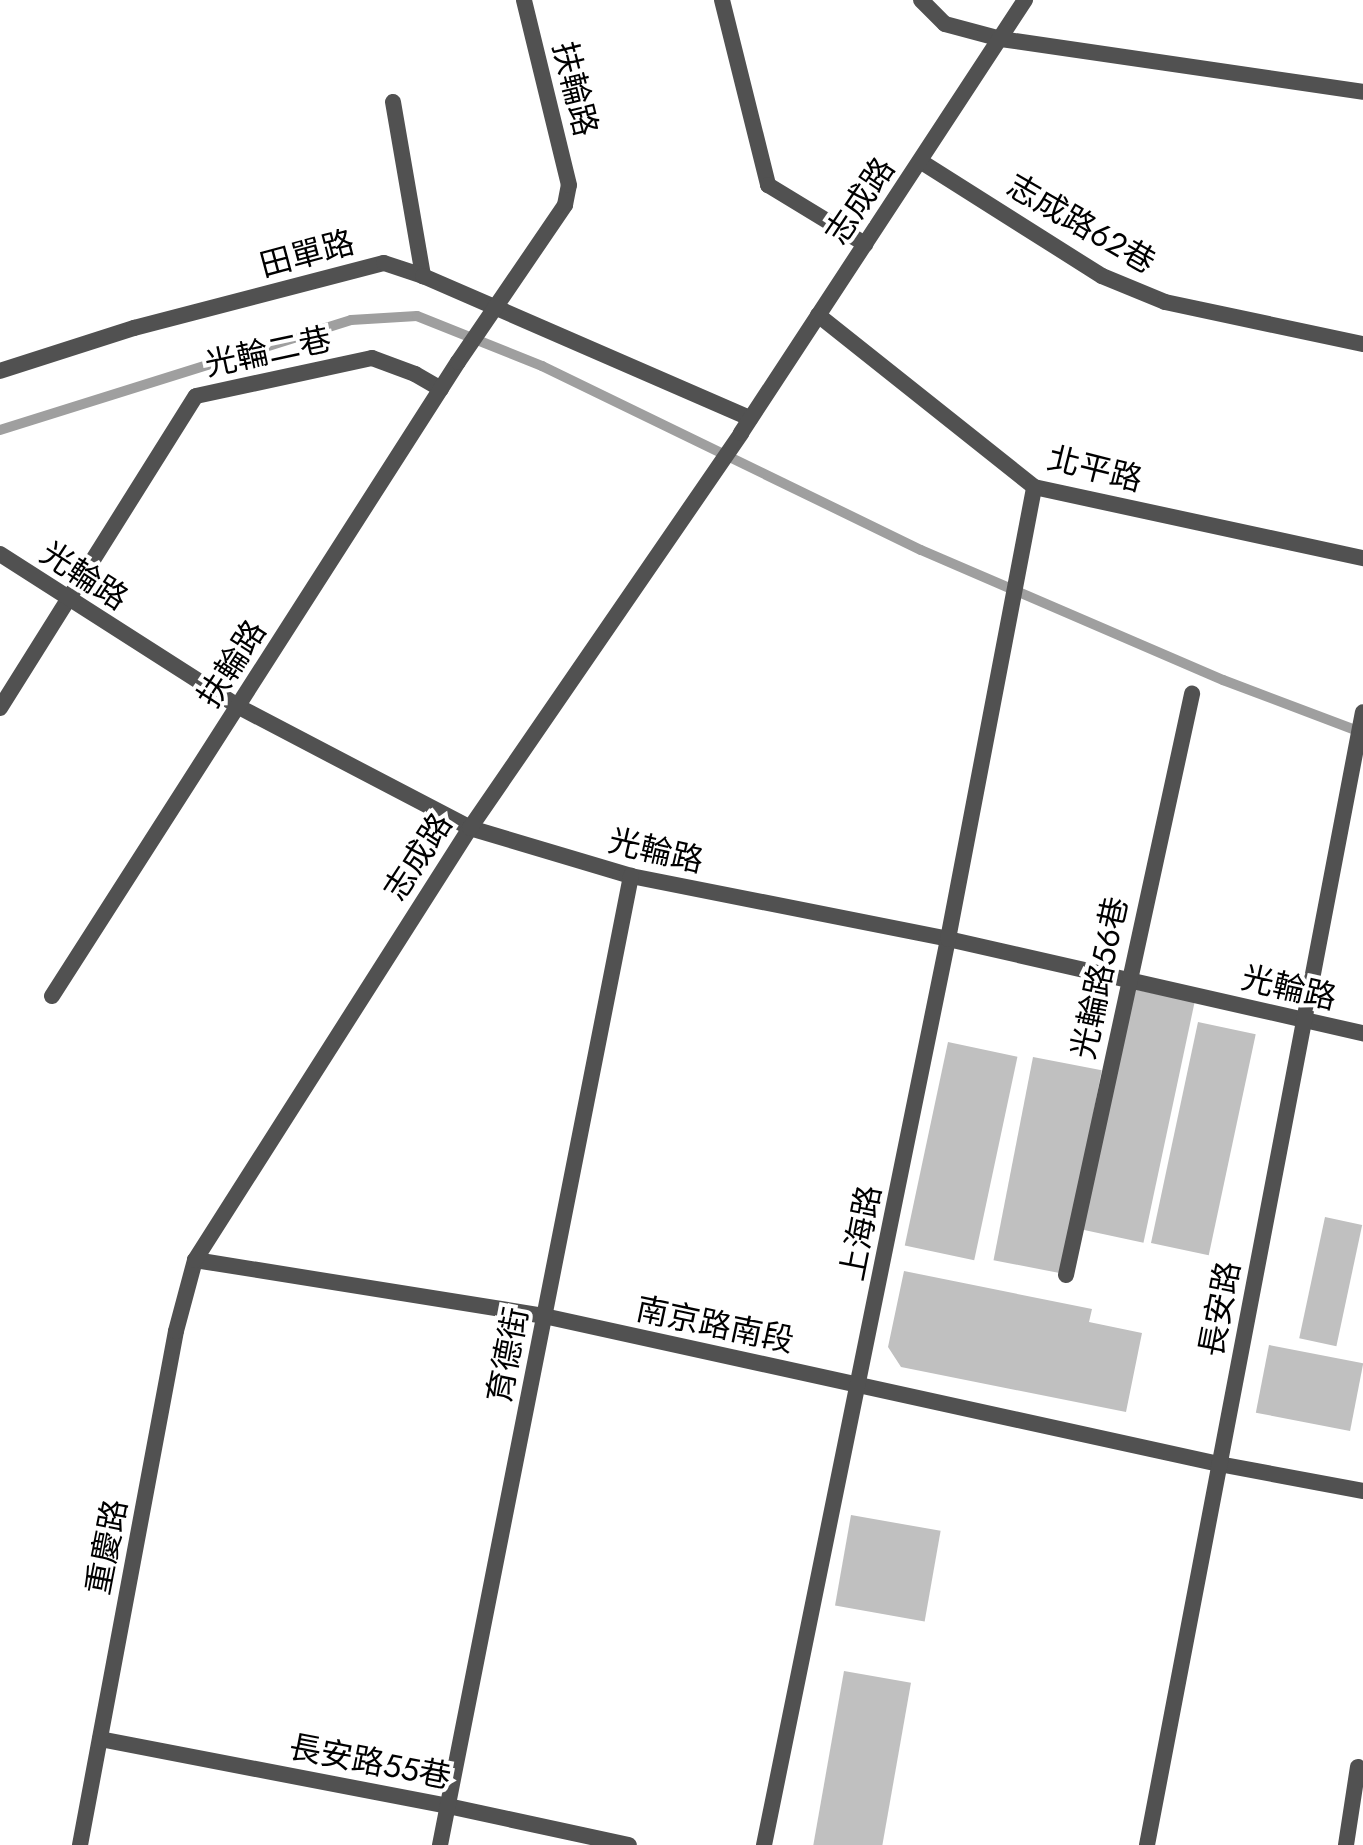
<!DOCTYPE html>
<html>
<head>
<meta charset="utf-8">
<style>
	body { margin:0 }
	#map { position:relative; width:1363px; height:1845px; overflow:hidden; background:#fff; font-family:Jost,"Noto Sans TC",sans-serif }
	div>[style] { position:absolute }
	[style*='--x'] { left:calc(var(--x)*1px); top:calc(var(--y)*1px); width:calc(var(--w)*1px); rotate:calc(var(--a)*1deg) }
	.stream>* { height:10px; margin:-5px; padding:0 5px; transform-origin:5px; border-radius:5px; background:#9f9f9f }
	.building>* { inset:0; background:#c0c0c0; transform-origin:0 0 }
	.service>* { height:16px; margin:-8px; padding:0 8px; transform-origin:8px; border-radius:8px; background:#515151 }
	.minor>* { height:16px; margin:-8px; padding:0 8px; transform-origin:8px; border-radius:8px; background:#515151 }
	span { translate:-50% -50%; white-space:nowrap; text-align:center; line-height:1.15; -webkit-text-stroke:8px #fff; paint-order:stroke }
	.street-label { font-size:32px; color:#000 }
</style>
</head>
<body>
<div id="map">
	<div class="stream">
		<div style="--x:0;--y:430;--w:368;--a:-17.4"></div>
		<div style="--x:351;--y:320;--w:66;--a:-3.5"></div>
		<div style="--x:417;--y:316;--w:135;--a:21.8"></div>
		<div style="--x:542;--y:366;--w:421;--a:25.9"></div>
		<div style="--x:921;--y:550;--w:329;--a:23.3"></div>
		<div style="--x:1223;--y:680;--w:150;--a:20.7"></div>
	</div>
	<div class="building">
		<div style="left:1133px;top:989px;width:63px;height:246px;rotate:12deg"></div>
		<div style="left:1198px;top:1022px;width:59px;height:226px;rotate:12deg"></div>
		<div style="left:948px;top:1042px;width:71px;height:208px;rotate:12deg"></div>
		<div style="left:1033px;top:1057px;width:70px;height:207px;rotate:11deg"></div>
		<div style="left:1325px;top:1217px;width:38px;height:124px;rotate:12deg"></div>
		<div style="clip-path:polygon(904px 1271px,1092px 1309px,1089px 1322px,1142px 1333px,1126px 1412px,901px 1367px,888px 1347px)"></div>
		<div style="left:1269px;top:1345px;width:96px;height:69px;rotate:11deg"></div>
		<div style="left:851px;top:1515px;width:91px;height:92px;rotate:10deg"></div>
		<div style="left:844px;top:1671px;width:68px;height:177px;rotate:10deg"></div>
	</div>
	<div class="service">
		<div style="--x:722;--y:0;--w:191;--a:76"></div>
		<div style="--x:768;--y:185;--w:114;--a:31.3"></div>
		<div style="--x:393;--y:102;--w:177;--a:80.2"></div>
		<div style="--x:920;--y:161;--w:215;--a:32.3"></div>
		<div style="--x:1102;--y:276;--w:68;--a:22.4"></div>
		<div style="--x:1165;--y:302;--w:202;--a:12"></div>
		<div style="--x:0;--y:371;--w:141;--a:-17.8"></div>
		<div style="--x:134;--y:328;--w:258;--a:-14.6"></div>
		<div style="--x:384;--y:263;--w:41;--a:18.4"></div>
		<div style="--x:423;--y:276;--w:357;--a:23.5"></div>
		<div style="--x:0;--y:708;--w:368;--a:-57.9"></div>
		<div style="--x:196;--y:396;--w:180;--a:-12.2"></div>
		<div style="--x:372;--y:358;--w:46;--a:20.4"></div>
		<div style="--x:415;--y:374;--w:30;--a:30"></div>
	</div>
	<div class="minor">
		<div style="--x:921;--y:0;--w:34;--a:45"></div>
		<div style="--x:945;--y:24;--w:58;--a:15"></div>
		<div style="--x:1001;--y:39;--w:366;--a:8.3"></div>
		<div style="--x:818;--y:315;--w:276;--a:38.5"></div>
		<div style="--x:1034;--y:487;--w:337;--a:12.2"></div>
		<div style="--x:0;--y:554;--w:284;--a:32.6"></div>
		<div style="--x:239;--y:707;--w:261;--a:27.6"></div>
		<div style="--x:470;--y:828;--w:168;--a:16.6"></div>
		<div style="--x:631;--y:876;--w:323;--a:11.2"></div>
		<div style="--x:948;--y:939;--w:426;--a:12.8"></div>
		<div style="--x:52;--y:996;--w:753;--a:-57.37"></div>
		<div style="--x:458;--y:362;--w:190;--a:-55.7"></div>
		<div style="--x:565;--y:205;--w:20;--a:-79"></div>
		<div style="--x:569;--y:185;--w:190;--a:-103.7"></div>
		<div style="--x:195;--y:1260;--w:353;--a:9.1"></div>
		<div style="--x:544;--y:1316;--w:691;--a:12.37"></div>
		<div style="--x:1219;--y:1464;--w:147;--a:10.6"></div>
		<div style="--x:1066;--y:1275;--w:595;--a:-77.76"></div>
		<div style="--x:100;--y:1739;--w:354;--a:10.9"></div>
		<div style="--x:448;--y:1806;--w:185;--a:12.2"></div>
		<div style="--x:80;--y:1845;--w:523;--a:-79.42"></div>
		<div style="--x:176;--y:1331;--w:73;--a:-75"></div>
		<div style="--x:195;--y:1260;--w:512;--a:-57.52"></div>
		<div style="--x:470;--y:828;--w:479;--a:-55.5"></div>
		<div style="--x:741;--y:433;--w:518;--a:-56.74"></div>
		<div style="--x:440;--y:1845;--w:988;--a:-78.85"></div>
		<div style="--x:764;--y:1845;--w:924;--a:-78.52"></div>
		<div style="--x:948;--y:939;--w:460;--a:-79.2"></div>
		<div style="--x:1147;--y:1845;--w:1153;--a:-79.21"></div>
		<div style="--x:1346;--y:1845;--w:79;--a:-81.3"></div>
	</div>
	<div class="street-label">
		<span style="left:575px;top:89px;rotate:76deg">扶輪路</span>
		<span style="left:860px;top:201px;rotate:-56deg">志成路</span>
		<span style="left:1081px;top:224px;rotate:30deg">志成路62巷</span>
		<span style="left:307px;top:254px;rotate:-15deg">田單路</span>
		<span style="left:268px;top:352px;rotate:-12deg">光輪二巷</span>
		<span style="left:1095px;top:469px;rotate:14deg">北平路</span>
		<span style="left:84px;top:576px;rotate:33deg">光輪路</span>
		<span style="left:232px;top:664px;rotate:-57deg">扶輪路</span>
		<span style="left:656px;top:851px;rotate:13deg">光輪路</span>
		<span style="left:418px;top:857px;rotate:-57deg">志成路</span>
		<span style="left:1100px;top:978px;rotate:-78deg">光輪路56巷</span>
		<span style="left:1289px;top:988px;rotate:13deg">光輪路</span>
		<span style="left:861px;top:1233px;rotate:-79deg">上海路</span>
		<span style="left:1220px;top:1309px;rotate:-79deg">長安路</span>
		<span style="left:715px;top:1325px;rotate:12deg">南京路南段</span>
		<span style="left:508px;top:1355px;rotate:-79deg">育德街</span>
		<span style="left:107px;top:1547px;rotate:-79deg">重慶路</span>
		<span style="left:370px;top:1762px;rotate:11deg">長安路55巷</span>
	</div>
</div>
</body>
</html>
